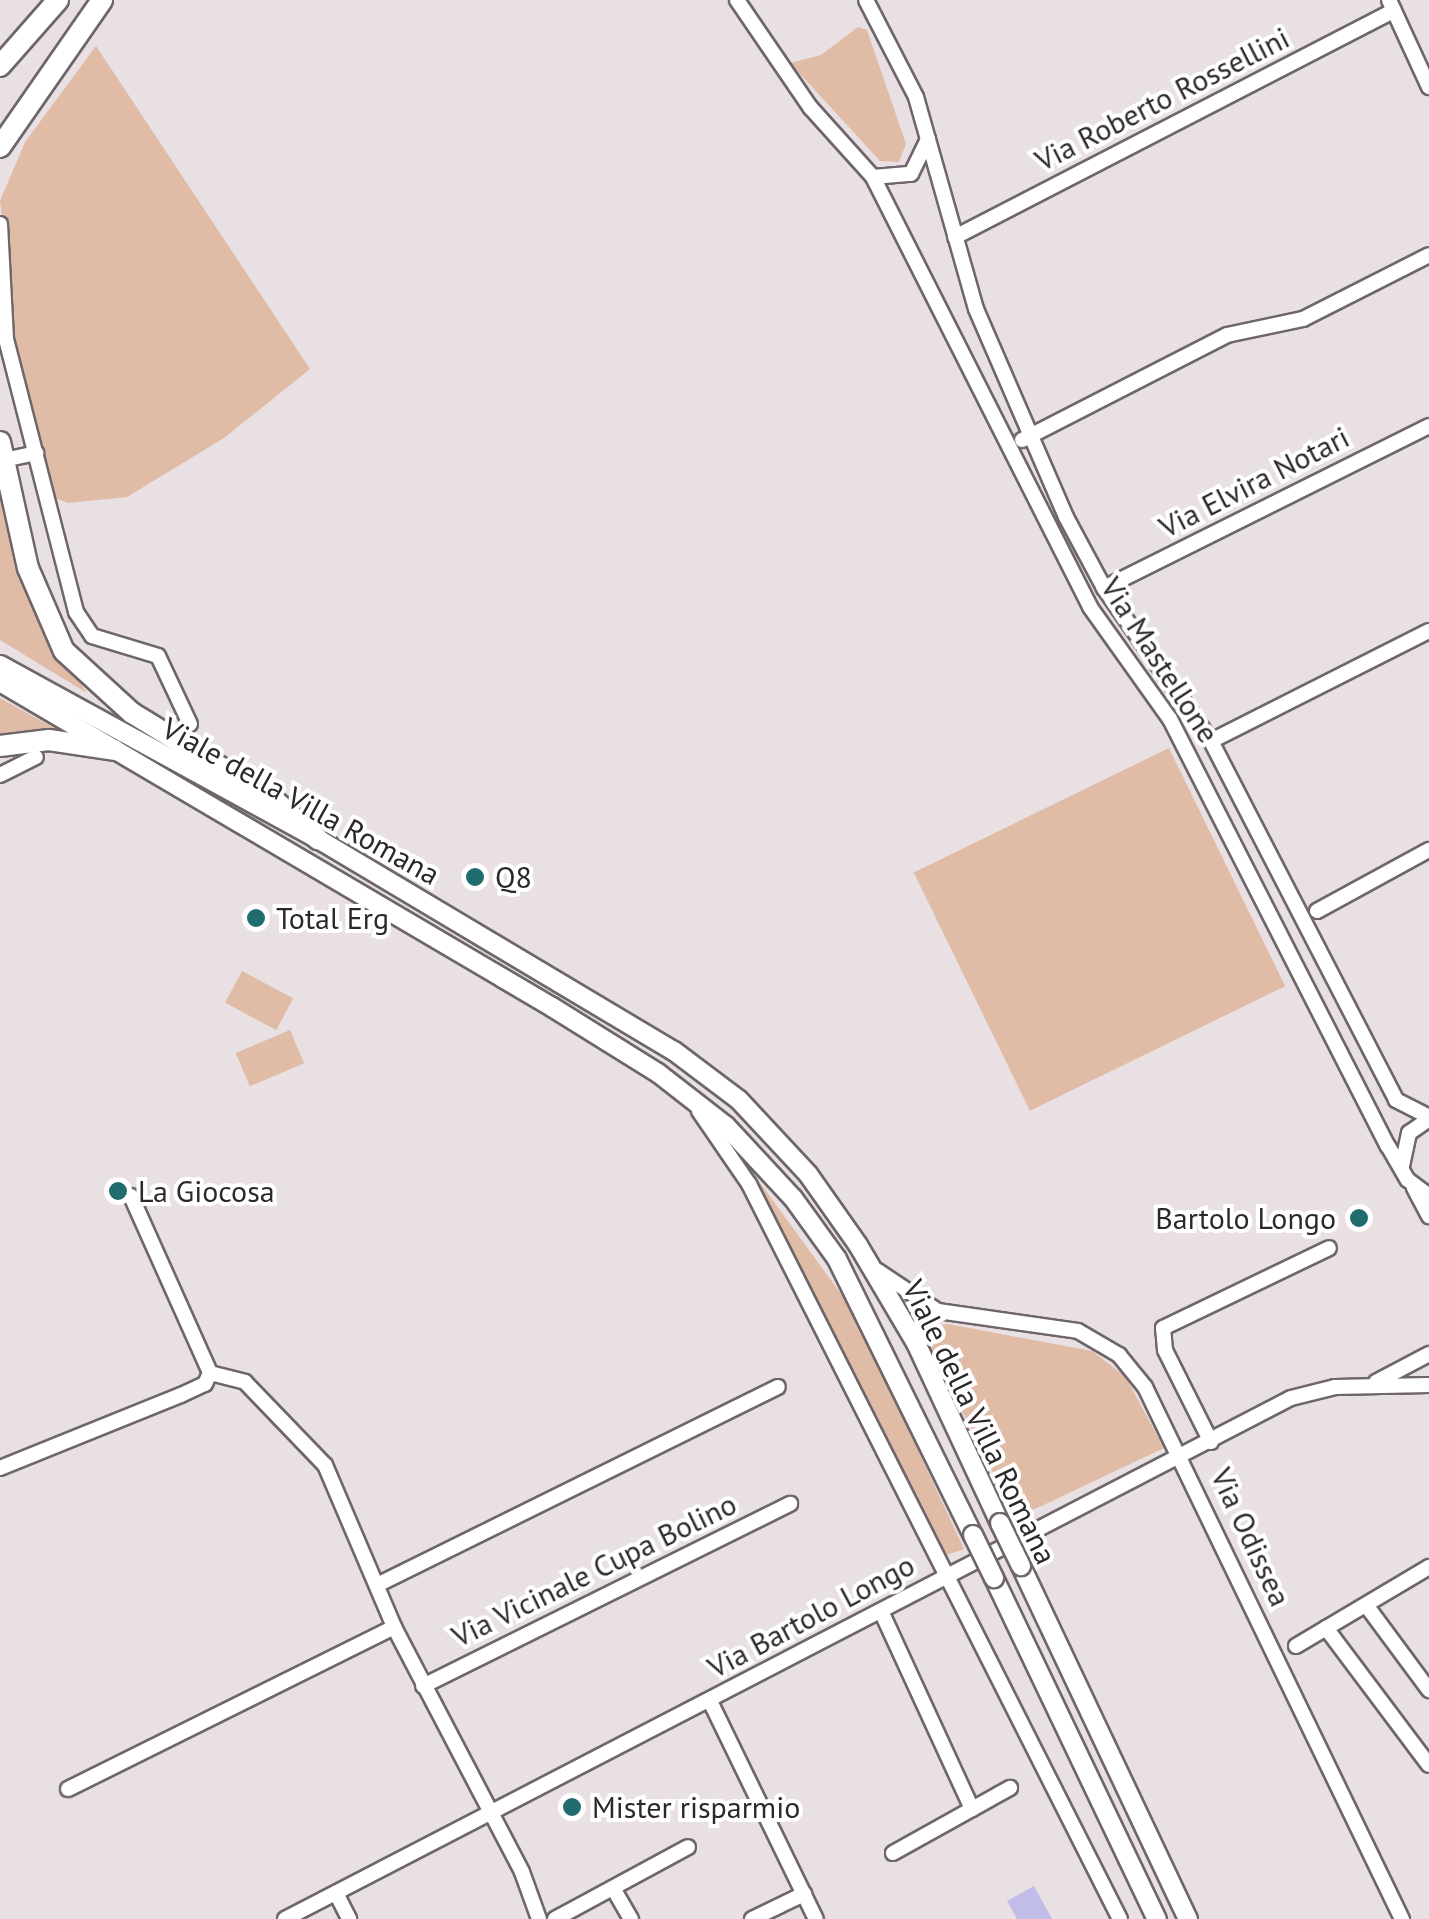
<!DOCTYPE html>
<html>
<head>
<meta charset="utf-8">
<style>
	body { margin:0 }
	#map { position:relative; width:1429px; height:1919px; overflow:hidden; background:#e8e0e3; font-family:"PT Sans",sans-serif }
	div>[style] { position:absolute }
	[style*='--x'] { left:calc(var(--x)*1px); top:calc(var(--y)*1px); width:calc(var(--w)*1px); rotate:calc(var(--a)*1deg) }
	.green>* { inset:0; background:#e0bba6; transform-origin:0 0 }
	.water>* { inset:0; background:#c0bde8 }
	.roads { filter:drop-shadow(2px 0 #6e666a) drop-shadow(-2px 0 #6e666a) drop-shadow(0 2px #6e666a) drop-shadow(0 -2px #6e666a) }
	.minor>* { height:14px; margin:-7px; padding:0 7px; transform-origin:7px; border-radius:7px; background:#fff }
	.major>* { height:18px; margin:-9px; padding:0 9px; transform-origin:9px; border-radius:9px; background:#fff }
	.highway>* { height:20px; margin:-10px; padding:0 10px; transform-origin:10px; border-radius:10px; background:#fff }
	.bridges { filter:drop-shadow(2px 0 #6e666a) drop-shadow(-2px 0 #6e666a) drop-shadow(0 2px #6e666a) drop-shadow(0 -2px #6e666a) }
	.major-bridge>* { height:18px; margin:-9px; padding:0 9px; transform-origin:9px; border-radius:9px; background:#fff }
	.dots>* { width:28px; height:28px; translate:-50% -50%; box-sizing:border-box; border:5px solid #fff; border-radius:50% }
	span { translate:-50% -50%; white-space:nowrap; text-align:center; line-height:1.15; -webkit-text-stroke:8px #fff; paint-order:stroke }
	.street-label { font-size:30px; color:#2b282a }
	.poi-label { font-size:30px; color:#2b282a }
	.left { translate:0 -50%; text-align:left }
	.right { translate:-100% -50%; text-align:right }
</style>
</head>
<body>
<div id="map">
	<div class="green">
		<div style="clip-path:polygon(858px 27px,867px 30px,906px 144px,899px 162px,880px 161px,790px 63px,821px 55px)"></div>
		<div style="clip-path:polygon(96px 46px,310px 369px,224px 438px,127px 497px,68px 503px,48px 495px,8px 332px,10px 278px,0 201px,25px 142px)"></div>
		<div style="clip-path:polygon(0 460px,72px 670px,87px 693px,0 640px)"></div>
		<div style="clip-path:polygon(0 698px,56px 729px,55px 733px,0 739px)"></div>
		<div style="left:1169px;top:748px;width:265px;height:284px;rotate:64deg"></div>
		<div style="left:242px;top:971px;width:58px;height:36px;rotate:28deg"></div>
		<div style="left:290px;top:1030px;width:36px;height:59px;rotate:67deg"></div>
		<div style="clip-path:polygon(755px 1176px,852px 1309px,964px 1549px,947px 1555px,935px 1548px)"></div>
		<div style="clip-path:polygon(948px 1324px,1092px 1351px,1125px 1376px,1164px 1448px,1016px 1518px,928px 1343px,934px 1326px)"></div>
	</div>
	<div class="water">
		<div style="clip-path:polygon(1034px 1886px,1052px 1919px,1017px 1919px,1007px 1901px)"></div>
	</div>
	<div class="roads">
		<div class="minor">
			<div style="--x:737;--y:0;--w:130;--a:55.7"></div>
			<div style="--x:810;--y:107;--w:94;--a:48"></div>
			<div style="--x:873;--y:177;--w:482;--a:63.2"></div>
			<div style="--x:1090;--y:607;--w:138;--a:54.5"></div>
			<div style="--x:1170;--y:719;--w:479;--a:63"></div>
			<div style="--x:1388;--y:1146;--w:39;--a:60"></div>
			<div style="--x:1408;--y:1180;--w:26;--a:37"></div>
			<div style="--x:866;--y:0;--w:109;--a:62.7"></div>
			<div style="--x:916;--y:97;--w:220;--a:74.2"></div>
			<div style="--x:976;--y:309;--w:227;--a:66.6"></div>
			<div style="--x:1066;--y:517;--w:81;--a:61.8"></div>
			<div style="--x:1104;--y:588;--w:187;--a:55"></div>
			<div style="--x:1211;--y:741;--w:404;--a:62.7"></div>
			<div style="--x:1396;--y:1100;--w:37;--a:27"></div>
			<div style="--x:1389;--y:0;--w:96;--a:65.3"></div>
			<div style="--x:873;--y:177;--w:38;--a:-5"></div>
			<div style="--x:911;--y:174;--w:39;--a:-64"></div>
			<div style="--x:0;--y:224;--w:115;--a:87"></div>
			<div style="--x:6;--y:339;--w:282;--a:75.6"></div>
			<div style="--x:76;--y:612;--w:29;--a:56"></div>
			<div style="--x:92;--y:636;--w:69;--a:16.9"></div>
			<div style="--x:158;--y:656;--w:75;--a:64.8"></div>
			<div style="--x:955;--y:237;--w:494;--a:-27.3"></div>
			<div style="--x:1022;--y:440;--w:230;--a:-27.1"></div>
			<div style="--x:1227;--y:335;--w:78;--a:-11.9"></div>
			<div style="--x:1303;--y:319;--w:141;--a:-26.9"></div>
			<div style="--x:13;--y:458;--w:24;--a:-12"></div>
			<div style="--x:1104;--y:588;--w:363;--a:-26.5"></div>
			<div style="--x:1211;--y:741;--w:244;--a:-26.8"></div>
			<div style="--x:0;--y:775;--w:40;--a:-26.6"></div>
			<div style="--x:1317;--y:911;--w:128;--a:-28.6"></div>
			<div style="--x:699;--y:1111;--w:88;--a:55.6"></div>
			<div style="--x:749;--y:1184;--w:823;--a:63.22"></div>
			<div style="--x:1402;--y:1166;--w:34;--a:-78"></div>
			<div style="--x:1409;--y:1133;--w:24;--a:-35"></div>
			<div style="--x:1414;--y:1188;--w:32;--a:62"></div>
			<div style="--x:131;--y:1196;--w:194;--a:65.9"></div>
			<div style="--x:878;--y:1271;--w:72;--a:33.7"></div>
			<div style="--x:938;--y:1311;--w:141;--a:8.1"></div>
			<div style="--x:1078;--y:1331;--w:48;--a:30.3"></div>
			<div style="--x:1119;--y:1355;--w:41;--a:50.9"></div>
			<div style="--x:1145;--y:1387;--w:591;--a:64.22"></div>
			<div style="--x:916;--y:1343;--w:19;--a:-74"></div>
			<div style="--x:921;--y:1325;--w:22;--a:-39"></div>
			<div style="--x:1376;--y:1382;--w:60;--a:-27.8"></div>
			<div style="--x:1211;--y:1442;--w:103;--a:-116.6"></div>
			<div style="--x:1165;--y:1350;--w:22;--a:-95"></div>
			<div style="--x:1163;--y:1328;--w:184;--a:-25.7"></div>
			<div style="--x:0;--y:1468;--w:195;--a:-22"></div>
			<div style="--x:181;--y:1395;--w:26;--a:-25"></div>
			<div style="--x:205;--y:1384;--w:12;--a:-66"></div>
			<div style="--x:210;--y:1373;--w:36;--a:14"></div>
			<div style="--x:245;--y:1382;--w:115;--a:46.1"></div>
			<div style="--x:325;--y:1465;--w:176;--a:66.9"></div>
			<div style="--x:394;--y:1627;--w:276;--a:62.4"></div>
			<div style="--x:522;--y:1872;--w:50;--a:70.1"></div>
			<div style="--x:377;--y:1585;--w:447;--a:-26.3"></div>
			<div style="--x:1366;--y:1605;--w:106;--a:53.5"></div>
			<div style="--x:881;--y:1611;--w:218;--a:65.3"></div>
			<div style="--x:1326;--y:1628;--w:171;--a:53.1"></div>
			<div style="--x:1296;--y:1646;--w:155;--a:-30.7"></div>
			<div style="--x:423;--y:1686;--w:410;--a:-26.4"></div>
			<div style="--x:710;--y:1701;--w:242;--a:64.1"></div>
			<div style="--x:68;--y:1789;--w:364;--a:-26.4"></div>
			<div style="--x:893;--y:1853;--w:134;--a:-29.1"></div>
			<div style="--x:613;--y:1888;--w:36;--a:60"></div>
			<div style="--x:336;--y:1893;--w:29;--a:63"></div>
			<div style="--x:285;--y:1919;--w:1133;--a:-27.38"></div>
			<div style="--x:1291;--y:1398;--w:45;--a:-14"></div>
			<div style="--x:1335;--y:1387;--w:94;--a:-1.2"></div>
			<div style="--x:555;--y:1919;--w:151;--a:-28.4"></div>
			<div style="--x:752;--y:1919;--w:58;--a:-25.7"></div>
		</div>
		<div class="major">
			<div style="--x:0;--y:665;--w:362;--a:28.7"></div>
			<div style="--x:318;--y:839;--w:414;--a:30.8"></div>
			<div style="--x:674;--y:1051;--w:81;--a:37"></div>
			<div style="--x:739;--y:1100;--w:101;--a:47"></div>
			<div style="--x:808;--y:1174;--w:87;--a:54.8"></div>
			<div style="--x:858;--y:1245;--w:114;--a:59.4"></div>
			<div style="--x:916;--y:1343;--w:199;--a:65"></div>
			<div style="--x:0;--y:682;--w:641;--a:30.49"></div>
			<div style="--x:552;--y:1007;--w:125;--a:31.9"></div>
			<div style="--x:658;--y:1073;--w:86;--a:37.9"></div>
			<div style="--x:726;--y:1126;--w:98;--a:47.1"></div>
			<div style="--x:793;--y:1198;--w:75;--a:54.2"></div>
			<div style="--x:837;--y:1259;--w:308;--a:63.8"></div>
			<div style="--x:1021;--y:1566;--w:391;--a:64.7"></div>
			<div style="--x:994;--y:1578;--w:378;--a:64.5"></div>
		</div>
		<div class="highway">
			<div style="--x:0;--y:66;--w:88;--a:-48.7"></div>
			<div style="--x:0;--y:147;--w:179;--a:-55.2"></div>
			<div style="--x:0;--y:442;--w:129;--a:77.5"></div>
			<div style="--x:28;--y:568;--w:90;--a:66.6"></div>
			<div style="--x:64;--y:651;--w:92;--a:42.4"></div>
			<div style="--x:132;--y:713;--w:167;--a:31.5"></div>
			<div style="--x:274;--y:800;--w:59;--a:41.6"></div>
			<div style="--x:0;--y:746;--w:49;--a:-7"></div>
			<div style="--x:49;--y:740;--w:66;--a:8.7"></div>
		</div>
	</div>
	<div class="bridges">
		<div class="major-bridge">
			<div style="--x:1000;--y:1523;--w:48;--a:64"></div>
			<div style="--x:973;--y:1535;--w:48;--a:64"></div>
		</div>
	</div>
	<div class="dots">
		<div style="left:475px;top:877px;background:#206c6e"></div>
		<div style="left:256px;top:918px;background:#206c6e"></div>
		<div style="left:118px;top:1191px;background:#206c6e"></div>
		<div style="left:1359px;top:1218px;background:#206c6e"></div>
		<div style="left:572px;top:1807px;background:#206c6e"></div>
	</div>
	<div class="street-label">
		<span style="left:1162px;top:99px;rotate:-27deg">Via Roberto Rossellini</span>
		<span style="left:1254px;top:482px;rotate:-27deg">Via Elvira Notari</span>
		<span style="left:1160px;top:660px;rotate:57deg">Via Mastellone</span>
		<span style="left:301px;top:801px;rotate:29deg">Viale della Villa Romana</span>
		<span style="left:980px;top:1422px;rotate:64deg">Viale della Villa Romana</span>
		<span style="left:1251px;top:1537px;rotate:65deg">Via Odissea</span>
		<span style="left:594px;top:1570px;rotate:-26deg">Via Vicinale Cupa Bolino</span>
		<span style="left:811px;top:1616px;rotate:-28deg">Via Bartolo Longo</span>
	</div>
	<div class="poi-label">
		<span class="left" style="left:495px;top:877px">Q8</span>
		<span class="left" style="left:276px;top:918px">Total Erg</span>
		<span class="left" style="left:138px;top:1191px">La Giocosa</span>
		<span class="right" style="left:1336px;top:1218px">Bartolo Longo</span>
		<span class="left" style="left:592px;top:1807px">Mister risparmio</span>
	</div>
</div>
</body>
</html>
